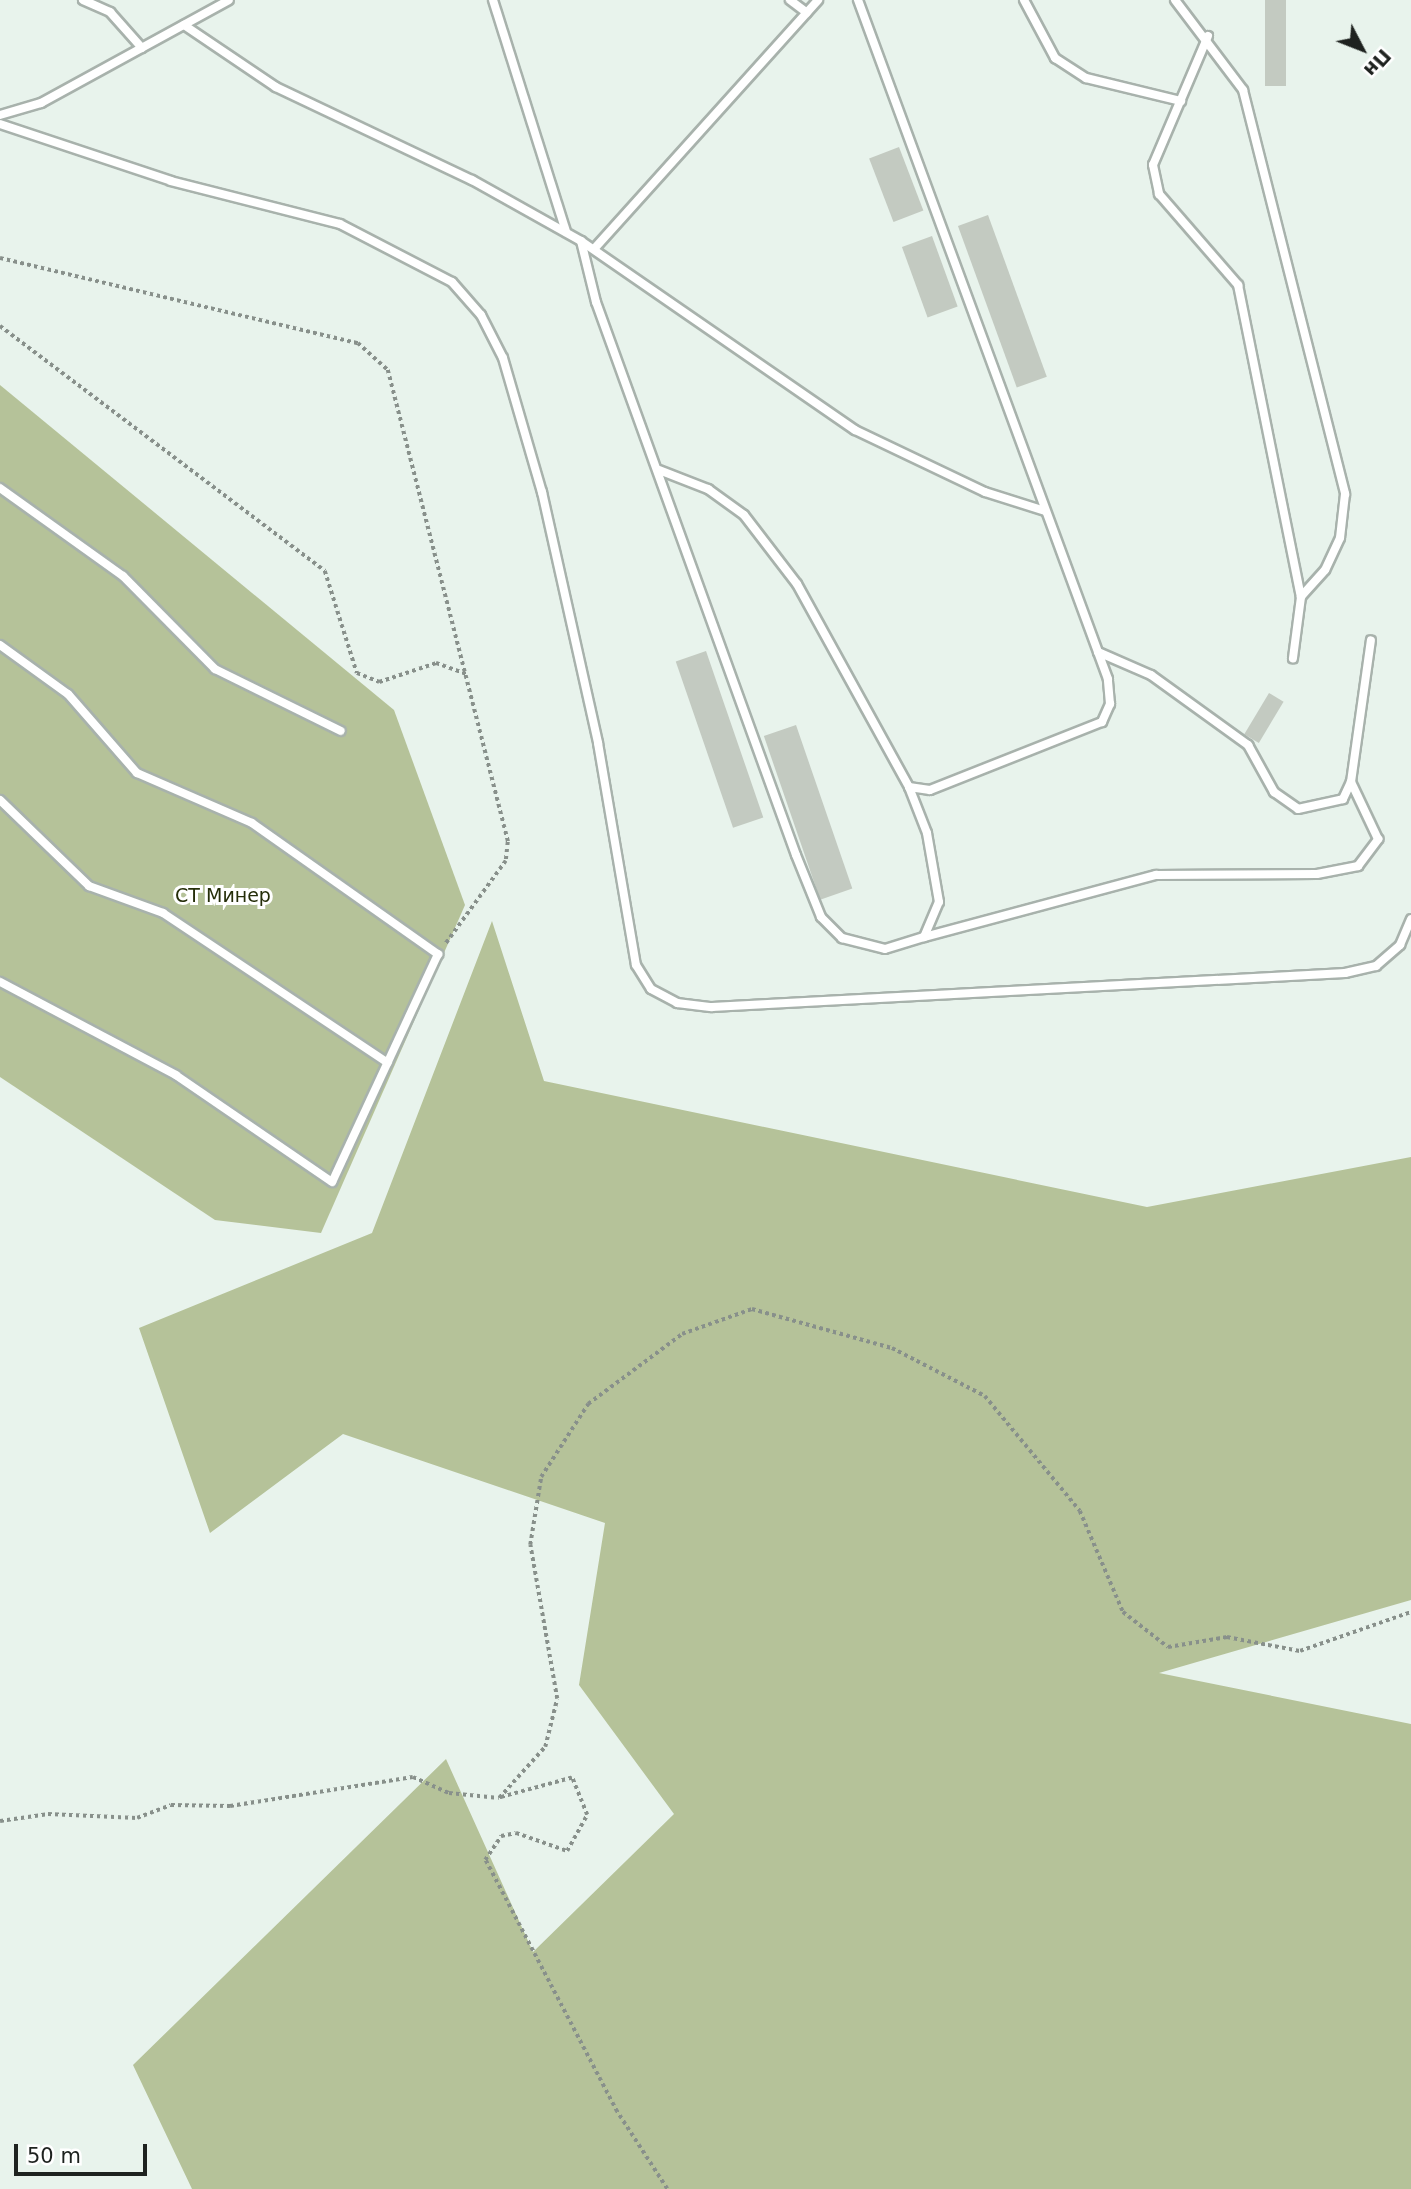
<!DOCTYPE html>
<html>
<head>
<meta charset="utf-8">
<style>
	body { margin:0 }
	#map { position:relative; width:1411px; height:2189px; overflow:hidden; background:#e8f3ec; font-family:"DejaVu Sans",sans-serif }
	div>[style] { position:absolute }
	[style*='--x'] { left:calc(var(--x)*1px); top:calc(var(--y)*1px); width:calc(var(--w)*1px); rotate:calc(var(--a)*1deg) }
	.green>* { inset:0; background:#b5c299 }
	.building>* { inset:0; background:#c3cac1; transform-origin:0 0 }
	.path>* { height:3.5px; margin-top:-1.75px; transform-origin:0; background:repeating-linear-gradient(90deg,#88908b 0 3.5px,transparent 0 7px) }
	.roads { filter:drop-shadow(2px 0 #a8b2ac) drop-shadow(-2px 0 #a8b2ac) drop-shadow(0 2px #a8b2ac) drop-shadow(0 -2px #a8b2ac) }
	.lane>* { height:8px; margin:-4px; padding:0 4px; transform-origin:4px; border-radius:4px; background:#fff }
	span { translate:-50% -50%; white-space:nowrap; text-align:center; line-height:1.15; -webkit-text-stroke:6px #fff; paint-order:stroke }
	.park-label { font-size:19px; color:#252e09 }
	.north { position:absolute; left:1327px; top:14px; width:70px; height:70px; -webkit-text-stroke:5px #fff; paint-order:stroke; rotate:132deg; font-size:19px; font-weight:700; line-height:28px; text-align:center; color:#1e221f }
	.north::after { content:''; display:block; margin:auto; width:24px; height:32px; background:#1e221f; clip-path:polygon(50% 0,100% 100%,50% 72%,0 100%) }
	.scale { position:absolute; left:14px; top:2144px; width:133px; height:32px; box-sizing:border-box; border:4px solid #1e221f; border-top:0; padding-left:9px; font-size:21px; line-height:24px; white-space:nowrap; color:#1e221f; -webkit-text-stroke:5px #fff; paint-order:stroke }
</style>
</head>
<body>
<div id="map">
	<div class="green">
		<div style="clip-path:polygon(0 385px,394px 710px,465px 905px,321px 1233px,215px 1220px,0 1077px)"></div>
		<div style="clip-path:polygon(492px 921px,544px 1081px,1147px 1207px,1411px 1157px,1411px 1600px,1159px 1673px,1411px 1724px,1411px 2189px,192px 2189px,133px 2065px,446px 1759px,533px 1952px,674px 1814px,579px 1685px,605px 1523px,343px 1434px,210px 1533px,139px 1328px,372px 1233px)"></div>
	</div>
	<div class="building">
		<div style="left:1265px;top:0;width:21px;height:86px"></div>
		<div style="left:899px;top:147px;width:68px;height:32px;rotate:69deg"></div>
		<div style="left:988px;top:215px;width:172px;height:32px;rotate:70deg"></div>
		<div style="left:932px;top:236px;width:75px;height:32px;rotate:70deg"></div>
		<div style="left:706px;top:651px;width:176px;height:32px;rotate:71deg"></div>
		<div style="left:1269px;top:693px;width:17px;height:48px;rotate:31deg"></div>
		<div style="left:796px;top:725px;width:173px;height:34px;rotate:71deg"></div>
	</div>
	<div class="path">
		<div style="--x:0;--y:258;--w:368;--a:13.4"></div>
		<div style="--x:358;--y:343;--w:40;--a:42"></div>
		<div style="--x:388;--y:370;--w:487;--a:75.7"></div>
		<div style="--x:508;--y:842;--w:19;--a:96"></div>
		<div style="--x:506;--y:861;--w:104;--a:126"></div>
		<div style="--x:0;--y:326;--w:407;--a:37"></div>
		<div style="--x:325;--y:571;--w:107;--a:72.6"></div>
		<div style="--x:357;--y:673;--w:24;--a:22"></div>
		<div style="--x:379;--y:682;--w:60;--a:-18.4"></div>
		<div style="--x:436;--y:663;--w:32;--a:20"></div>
		<div style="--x:0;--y:1821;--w:49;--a:-8.3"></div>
		<div style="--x:48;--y:1814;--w:89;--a:2.6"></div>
		<div style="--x:137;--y:1818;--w:36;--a:-21"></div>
		<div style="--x:171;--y:1805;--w:59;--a:1"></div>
		<div style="--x:230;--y:1806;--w:185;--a:-9"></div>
		<div style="--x:413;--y:1777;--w:39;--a:24"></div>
		<div style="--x:449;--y:1793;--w:50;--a:5.7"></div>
		<div style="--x:667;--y:2189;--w:92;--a:-123"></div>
		<div style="--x:617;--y:2112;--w:284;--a:-117.6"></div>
		<div style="--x:485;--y:1860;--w:29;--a:-56"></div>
		<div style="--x:501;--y:1836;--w:15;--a:-11"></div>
		<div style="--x:516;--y:1833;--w:54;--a:19.4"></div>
		<div style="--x:567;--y:1851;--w:41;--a:-60.9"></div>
		<div style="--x:587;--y:1815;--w:40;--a:-112"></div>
		<div style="--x:572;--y:1778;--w:76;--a:164.7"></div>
		<div style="--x:499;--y:1798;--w:69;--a:-48"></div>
		<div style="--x:545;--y:1747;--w:49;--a:-76"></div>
		<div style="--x:557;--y:1699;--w:156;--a:-99.9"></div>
		<div style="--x:530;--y:1545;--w:69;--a:-80.8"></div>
		<div style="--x:541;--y:1477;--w:87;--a:-57.2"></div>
		<div style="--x:588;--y:1404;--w:117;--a:-36.7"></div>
		<div style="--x:682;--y:1334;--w:74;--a:-19.7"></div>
		<div style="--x:752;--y:1309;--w:145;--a:15.6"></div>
		<div style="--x:892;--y:1348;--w:105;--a:27.3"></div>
		<div style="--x:985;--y:1396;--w:149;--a:50.4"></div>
		<div style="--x:1080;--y:1511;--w:110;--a:66.9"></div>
		<div style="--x:1123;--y:1612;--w:57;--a:37.9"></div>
		<div style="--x:1168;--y:1647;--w:60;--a:-9.6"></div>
		<div style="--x:1227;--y:1637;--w:74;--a:10.9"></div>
		<div style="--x:1300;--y:1651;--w:118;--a:-19.4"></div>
	</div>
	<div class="roads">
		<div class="lane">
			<div style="--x:83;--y:0;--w:30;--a:24"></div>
			<div style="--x:110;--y:12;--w:48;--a:48.4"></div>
			<div style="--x:493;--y:0;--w:243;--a:72.5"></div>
			<div style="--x:790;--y:0;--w:21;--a:37"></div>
			<div style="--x:1024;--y:0;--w:66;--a:61.9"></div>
			<div style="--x:1055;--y:58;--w:37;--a:33"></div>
			<div style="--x:1086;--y:78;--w:98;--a:13.6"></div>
			<div style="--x:1175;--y:0;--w:113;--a:52.9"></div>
			<div style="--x:1243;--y:90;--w:417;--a:75.8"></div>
			<div style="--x:1345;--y:494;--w:44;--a:96.5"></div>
			<div style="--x:1340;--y:538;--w:35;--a:115"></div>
			<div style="--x:1325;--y:570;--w:36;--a:132"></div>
			<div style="--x:1301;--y:597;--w:62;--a:97.5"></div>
			<div style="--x:184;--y:25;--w:111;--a:34"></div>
			<div style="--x:276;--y:87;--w:217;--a:25.4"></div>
			<div style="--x:472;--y:180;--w:125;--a:29.2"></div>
			<div style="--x:581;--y:241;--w:333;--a:34.6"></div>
			<div style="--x:855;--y:430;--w:144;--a:25.5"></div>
			<div style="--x:985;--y:492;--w:63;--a:17.6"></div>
			<div style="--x:1208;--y:36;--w:140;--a:113.1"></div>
			<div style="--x:1153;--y:165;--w:30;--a:78"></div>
			<div style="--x:1159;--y:194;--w:121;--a:49"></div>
			<div style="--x:1238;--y:285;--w:318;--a:78.6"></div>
			<div style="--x:0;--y:115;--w:43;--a:-16.3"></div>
			<div style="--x:41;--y:103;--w:214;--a:-28.7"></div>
			<div style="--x:0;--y:124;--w:180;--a:18.4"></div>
			<div style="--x:171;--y:181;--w:174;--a:14.3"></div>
			<div style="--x:340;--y:224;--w:126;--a:27.4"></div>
			<div style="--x:452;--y:282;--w:44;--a:48.7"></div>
			<div style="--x:481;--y:315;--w:48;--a:62.9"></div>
			<div style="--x:503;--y:358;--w:140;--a:73.8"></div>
			<div style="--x:542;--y:492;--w:257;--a:77.4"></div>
			<div style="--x:598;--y:743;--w:225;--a:80.3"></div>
			<div style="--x:636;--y:965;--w:28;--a:58"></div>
			<div style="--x:651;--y:989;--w:30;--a:28"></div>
			<div style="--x:677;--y:1003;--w:35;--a:7"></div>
			<div style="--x:712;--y:1007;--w:634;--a:-3.07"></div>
			<div style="--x:1345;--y:973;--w:32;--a:-13"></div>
			<div style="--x:1376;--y:966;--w:32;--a:-41"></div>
			<div style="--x:1400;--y:945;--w:28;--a:-67"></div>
			<div style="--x:581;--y:241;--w:63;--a:76.2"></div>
			<div style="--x:596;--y:302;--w:588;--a:70.12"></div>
			<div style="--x:796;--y:855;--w:67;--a:68"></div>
			<div style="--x:821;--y:917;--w:30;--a:45"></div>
			<div style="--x:842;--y:938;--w:44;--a:14.3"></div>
			<div style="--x:885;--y:949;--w:41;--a:-17.1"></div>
			<div style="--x:924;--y:937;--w:38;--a:-67"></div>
			<div style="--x:939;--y:902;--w:70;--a:-99.9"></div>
			<div style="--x:927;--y:833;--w:49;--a:-111.4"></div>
			<div style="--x:594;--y:249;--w:335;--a:-48"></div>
			<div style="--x:659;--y:470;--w:53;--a:21.2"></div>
			<div style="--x:708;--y:489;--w:44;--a:35.8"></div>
			<div style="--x:744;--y:515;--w:87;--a:52.5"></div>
			<div style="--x:797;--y:584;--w:232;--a:61.1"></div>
			<div style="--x:909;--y:787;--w:21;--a:8"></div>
			<div style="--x:930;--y:790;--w:185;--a:-21.6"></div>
			<div style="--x:1102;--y:722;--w:20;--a:-66"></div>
			<div style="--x:1110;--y:704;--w:25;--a:-95"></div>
			<div style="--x:1108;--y:679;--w:724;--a:-110.21"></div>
			<div style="--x:0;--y:488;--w:151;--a:35.6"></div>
			<div style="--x:123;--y:576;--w:131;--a:45.3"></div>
			<div style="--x:215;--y:669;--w:140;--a:26.2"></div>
			<div style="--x:0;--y:645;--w:84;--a:35.8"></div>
			<div style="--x:68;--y:694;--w:105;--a:48.9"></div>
			<div style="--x:137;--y:773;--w:125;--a:23.5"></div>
			<div style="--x:252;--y:823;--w:228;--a:35.2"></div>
			<div style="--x:438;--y:954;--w:251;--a:114.9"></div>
			<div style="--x:332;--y:1182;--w:189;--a:-145.6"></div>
			<div style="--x:176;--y:1075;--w:199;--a:-152.1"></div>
			<div style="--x:1098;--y:652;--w:58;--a:23.5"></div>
			<div style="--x:1151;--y:675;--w:120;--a:35.8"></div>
			<div style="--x:1248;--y:745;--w:54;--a:61"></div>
			<div style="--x:1274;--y:792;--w:29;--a:35"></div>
			<div style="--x:1298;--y:809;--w:46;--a:-12.5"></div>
			<div style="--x:1343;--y:799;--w:19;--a:-65"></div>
			<div style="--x:1351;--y:782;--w:143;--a:-82"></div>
			<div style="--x:0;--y:800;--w:124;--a:44"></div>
			<div style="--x:89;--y:886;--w:79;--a:20"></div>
			<div style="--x:163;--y:913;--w:270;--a:33.7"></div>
			<div style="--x:924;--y:937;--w:240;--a:-15"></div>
			<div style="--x:1156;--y:875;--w:161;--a:-0.4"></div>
			<div style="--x:1317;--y:874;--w:42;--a:-11"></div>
			<div style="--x:1358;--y:866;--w:34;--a:-53"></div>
			<div style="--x:1378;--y:839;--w:63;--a:-115.3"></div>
		</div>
	</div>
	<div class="park-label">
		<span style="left:223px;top:896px">СТ Минер</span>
	</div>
	<div class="north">Пн</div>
	<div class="scale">50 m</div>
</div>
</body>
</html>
